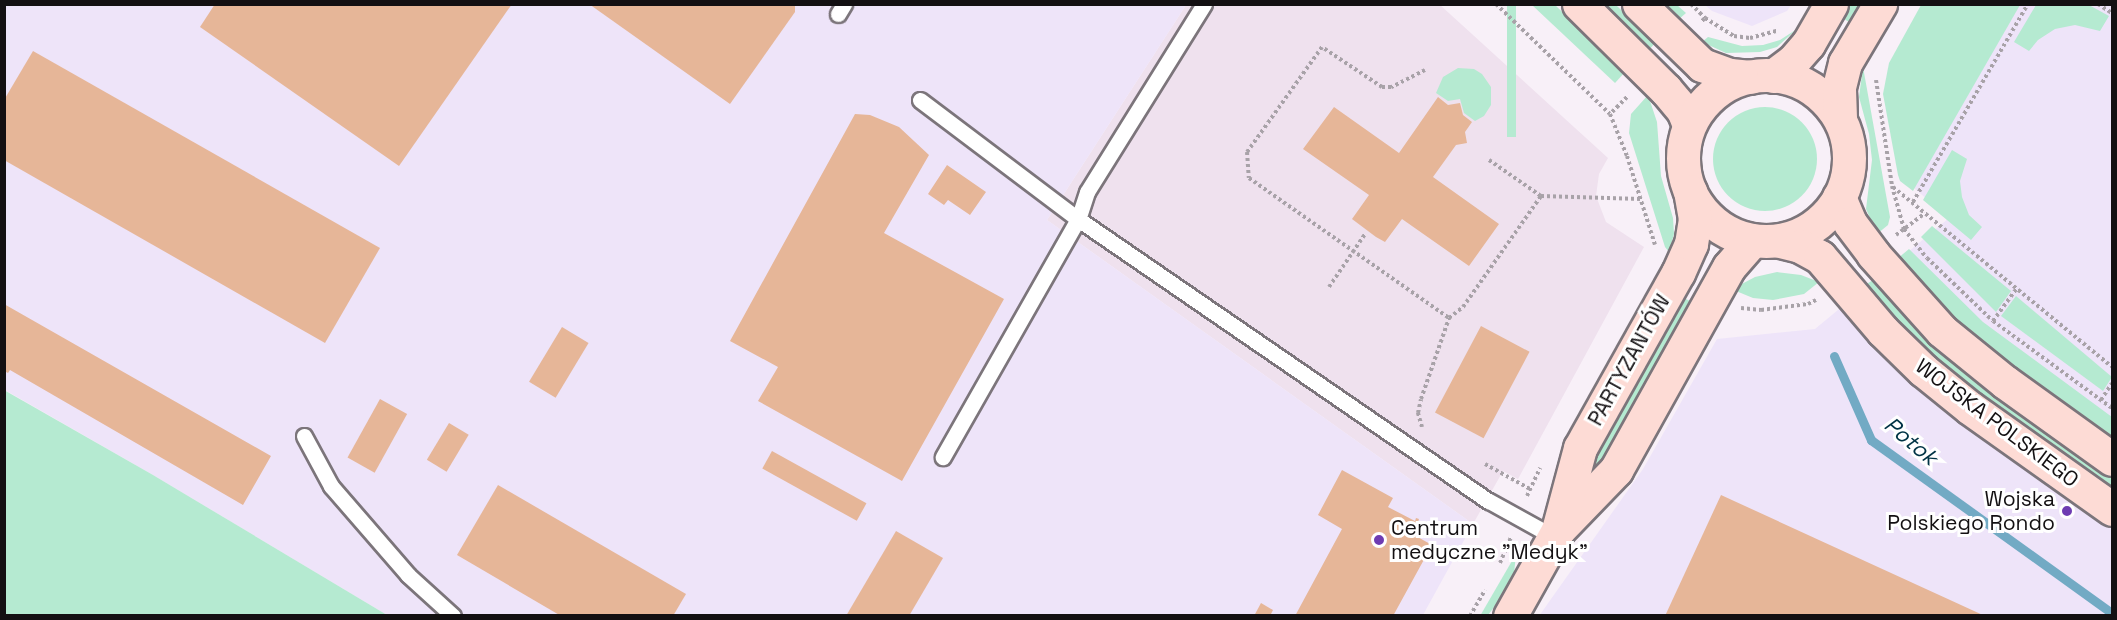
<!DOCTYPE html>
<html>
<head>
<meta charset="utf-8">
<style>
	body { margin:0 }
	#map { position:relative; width:2117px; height:620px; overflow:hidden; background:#f8f0f8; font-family:"Space Grotesk",sans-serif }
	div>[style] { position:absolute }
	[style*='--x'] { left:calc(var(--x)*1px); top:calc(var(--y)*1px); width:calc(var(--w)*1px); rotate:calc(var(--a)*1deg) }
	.built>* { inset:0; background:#efe1ee }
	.industrial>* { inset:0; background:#eee4f9 }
	.green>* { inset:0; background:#b5ead1; transform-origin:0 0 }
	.round { border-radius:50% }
	.stream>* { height:9px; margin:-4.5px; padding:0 4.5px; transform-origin:4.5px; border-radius:4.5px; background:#72aac4 }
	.building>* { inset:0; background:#e6b698; transform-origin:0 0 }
	.path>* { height:4px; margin-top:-2px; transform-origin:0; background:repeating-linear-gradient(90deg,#a8a2a8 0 3px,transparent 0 6px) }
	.roads { filter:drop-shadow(2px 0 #7c757b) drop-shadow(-2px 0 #7c757b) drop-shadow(0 2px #7c757b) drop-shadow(0 -2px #7c757b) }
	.lane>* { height:15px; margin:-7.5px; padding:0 7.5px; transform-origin:7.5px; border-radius:7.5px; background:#fff }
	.secondary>* { height:33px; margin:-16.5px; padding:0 16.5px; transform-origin:16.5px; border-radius:16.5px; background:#fddbd5 }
	.secondary>.ring { margin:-16.5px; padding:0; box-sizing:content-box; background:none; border:33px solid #fddbd5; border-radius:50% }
	.dots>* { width:16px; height:16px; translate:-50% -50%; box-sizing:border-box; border:3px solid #fff; border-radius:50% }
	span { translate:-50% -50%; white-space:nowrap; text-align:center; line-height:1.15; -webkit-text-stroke:6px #fff; paint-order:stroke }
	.street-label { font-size:21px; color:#131012 }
	.poi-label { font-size:21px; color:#131012 }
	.right { translate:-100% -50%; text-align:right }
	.left { translate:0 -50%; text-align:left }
	.water-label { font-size:22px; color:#003345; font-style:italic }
	.frame { position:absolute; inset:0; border:6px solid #131012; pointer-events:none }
</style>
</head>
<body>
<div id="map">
	<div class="built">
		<div style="clip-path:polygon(1439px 4px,1608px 158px,1599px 174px,1596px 196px,1606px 222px,1644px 247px,1518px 479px,1503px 471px,1473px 524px,1047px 220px,1186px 5px)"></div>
	</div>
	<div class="industrial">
		<div style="clip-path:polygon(5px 5px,1186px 5px,1047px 220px,1473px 524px,1423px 615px,387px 615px,153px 475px,5px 390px)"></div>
		<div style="clip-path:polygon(1705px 5px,1791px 5px,1787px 11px,1752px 26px,1712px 11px)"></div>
		<div style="clip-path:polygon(1927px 5px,2112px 5px,2112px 615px,1539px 616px,1643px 469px,1717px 339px,1815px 329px,1949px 218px,1901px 177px)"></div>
	</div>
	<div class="green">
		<div style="left:1507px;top:5px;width:9px;height:132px"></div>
		<div style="clip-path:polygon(1532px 5px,1555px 5px,1625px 72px,1615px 83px)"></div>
		<div style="clip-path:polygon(1603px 5px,1616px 5px,1655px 43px,1649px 50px)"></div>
		<div style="clip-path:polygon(1662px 5px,1677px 5px,1686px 13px,1678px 20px)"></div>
		<div style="clip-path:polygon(1850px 5px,1862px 5px,1851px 23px,1842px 18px)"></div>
		<div style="clip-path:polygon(1921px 5px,2020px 5px,1913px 191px,1900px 181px,1898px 175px,1883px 94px,1889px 63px)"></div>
		<div style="clip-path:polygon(2036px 5px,2089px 5px,2109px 16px,2100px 31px,2075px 25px,2055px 29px,2038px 40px,2029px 51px,2014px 42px)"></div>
		<div style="clip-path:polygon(1797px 29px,1777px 47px,1760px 52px,1726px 53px,1702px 42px,1708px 37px,1742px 46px,1763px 45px,1780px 40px)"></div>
		<div style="clip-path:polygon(1863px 67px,1890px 217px,1888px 225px,1877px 234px,1866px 209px,1872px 160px,1869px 134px,1859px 97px)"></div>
		<div style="clip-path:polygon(1458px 68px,1474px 69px,1482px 74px,1491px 87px,1491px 105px,1484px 116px,1475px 121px,1464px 113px,1460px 99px,1448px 101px,1436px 93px,1443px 77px)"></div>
		<div style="clip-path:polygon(1648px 95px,1657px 122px,1661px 176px,1673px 218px,1674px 234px,1669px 252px,1665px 247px,1629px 133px,1631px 114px)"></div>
		<div class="round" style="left:1713px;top:107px;width:104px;height:104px"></div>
		<div style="clip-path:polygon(1952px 150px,1967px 159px,1960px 181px,1962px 197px,1969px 215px,1982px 227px,1971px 240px,1923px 200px)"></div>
		<div style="clip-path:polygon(1932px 226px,2011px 291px,1996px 312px,1921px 237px)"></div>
		<div style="clip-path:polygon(1909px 249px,1983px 322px,2112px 417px,2112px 438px,1996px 354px,1935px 300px,1897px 259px)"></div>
		<div style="clip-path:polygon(1777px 272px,1801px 275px,1819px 282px,1804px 294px,1773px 300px,1753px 298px,1736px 291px,1738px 286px,1755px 277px)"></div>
		<div style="clip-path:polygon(1873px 280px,1911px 323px,1966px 371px,2112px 477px,2112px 490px,1966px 385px,1940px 363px,1897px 323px,1865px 285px)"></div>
		<div style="clip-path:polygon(2016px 296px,2112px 377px,2103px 391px,2001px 316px)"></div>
		<div style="clip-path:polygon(1682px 297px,1692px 302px,1592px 479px,1584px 474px)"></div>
		<div style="clip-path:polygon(4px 390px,153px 475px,387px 615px,5px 615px)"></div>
		<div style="clip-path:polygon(1516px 554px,1514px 574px,1499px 601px,1488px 615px,1480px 616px)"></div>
	</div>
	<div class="stream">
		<div style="--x:1834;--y:356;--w:92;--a:66.2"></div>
		<div style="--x:1871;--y:440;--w:297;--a:35.7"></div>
	</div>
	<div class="building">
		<div style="clip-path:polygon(215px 4px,512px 4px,399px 166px,200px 27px)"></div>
		<div style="clip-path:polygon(589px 4px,795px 4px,795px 12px,730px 104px)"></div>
		<div style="clip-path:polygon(33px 51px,380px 248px,325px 343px,4px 160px,4px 100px)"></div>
		<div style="clip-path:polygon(1438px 97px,1448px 105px,1460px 103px,1463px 115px,1472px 122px,1465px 132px,1467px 143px,1456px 145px,1433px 177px,1499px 224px,1469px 266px,1402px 219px,1385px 242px,1376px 237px,1352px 219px,1369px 195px,1303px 149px,1334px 107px,1399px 153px)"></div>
		<div style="clip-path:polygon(855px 114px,870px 115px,899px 127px,929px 155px,884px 233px,1004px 299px,902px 481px,758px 401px,778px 367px,730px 341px)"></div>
		<div style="clip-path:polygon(947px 165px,986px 192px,970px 215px,948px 200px,944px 205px,928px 194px)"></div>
		<div style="clip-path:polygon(4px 304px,271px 456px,243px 505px,10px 370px,8px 373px,4px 371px)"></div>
		<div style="left:1481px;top:326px;width:55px;height:98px;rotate:28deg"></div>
		<div style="left:562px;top:327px;width:31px;height:64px;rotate:31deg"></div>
		<div style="left:380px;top:399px;width:31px;height:67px;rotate:29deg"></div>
		<div style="left:449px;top:423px;width:23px;height:43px;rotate:31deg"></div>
		<div style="left:772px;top:451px;width:108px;height:20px;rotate:29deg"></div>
		<div style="clip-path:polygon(1342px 470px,1393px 498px,1388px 507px,1415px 521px,1416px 518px,1419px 519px,1414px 535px,1432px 545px,1393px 616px,1295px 616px,1342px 529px,1318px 515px)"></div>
		<div style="clip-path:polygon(498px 485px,686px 594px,673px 616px,561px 616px,457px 555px)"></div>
		<div style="clip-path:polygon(1721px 495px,1985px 616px,1665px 616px)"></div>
		<div style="clip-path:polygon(896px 531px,943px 558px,909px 616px,846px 616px)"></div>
		<div style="clip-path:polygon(1261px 603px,1273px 610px,1270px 616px,1254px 616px)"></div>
	</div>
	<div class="path">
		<div style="--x:1496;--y:4;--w:158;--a:44"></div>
		<div style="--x:1691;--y:4;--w:20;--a:45"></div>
		<div style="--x:2098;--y:4;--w:17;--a:33"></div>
		<div style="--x:1702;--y:21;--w:4;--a:-45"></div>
		<div style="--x:1705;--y:18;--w:34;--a:32"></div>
		<div style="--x:1734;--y:36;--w:16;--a:7"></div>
		<div style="--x:1750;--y:38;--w:28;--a:-15"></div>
		<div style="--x:1425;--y:70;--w:38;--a:153"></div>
		<div style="--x:1391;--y:87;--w:9;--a:180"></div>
		<div style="--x:1382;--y:87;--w:72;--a:-146.3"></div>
		<div style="--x:1322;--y:47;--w:129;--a:125.5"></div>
		<div style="--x:1247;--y:152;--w:26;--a:86"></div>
		<div style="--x:1249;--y:178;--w:244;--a:35"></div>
		<div style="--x:1876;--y:80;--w:107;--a:81.4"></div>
		<div style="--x:1892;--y:186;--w:45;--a:74.4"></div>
		<div style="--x:1904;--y:229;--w:37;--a:52"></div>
		<div style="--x:1927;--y:258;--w:91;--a:43.7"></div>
		<div style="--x:1993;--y:321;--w:147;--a:36.2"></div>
		<div style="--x:1627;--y:97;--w:24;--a:135"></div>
		<div style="--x:1610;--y:114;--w:45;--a:68"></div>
		<div style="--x:1627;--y:156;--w:93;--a:72.5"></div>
		<div style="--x:1489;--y:160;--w:63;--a:34.7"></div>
		<div style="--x:1541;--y:196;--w:100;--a:1.7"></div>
		<div style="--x:1893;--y:187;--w:283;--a:39.4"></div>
		<div style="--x:1913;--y:202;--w:229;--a:-59.9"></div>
		<div style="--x:1896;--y:235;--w:36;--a:-37"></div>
		<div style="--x:1329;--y:287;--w:64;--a:-55.8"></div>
		<div style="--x:1741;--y:308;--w:20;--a:6"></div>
		<div style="--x:1761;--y:310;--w:47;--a:-7.3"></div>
		<div style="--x:1808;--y:304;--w:9;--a:-27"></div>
		<div style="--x:1993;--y:321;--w:41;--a:-54"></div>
		<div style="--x:2101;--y:400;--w:20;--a:-57"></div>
		<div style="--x:1422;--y:427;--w:15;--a:-106"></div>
		<div style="--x:1418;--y:413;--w:14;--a:-78"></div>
		<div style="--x:1421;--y:399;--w:86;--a:-70.9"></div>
		<div style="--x:1449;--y:318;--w:18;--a:-38"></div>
		<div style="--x:1463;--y:307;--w:136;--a:-54.9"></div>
		<div style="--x:1485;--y:464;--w:51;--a:29.1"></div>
		<div style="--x:1527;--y:496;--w:31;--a:-65"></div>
		<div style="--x:1500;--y:563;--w:28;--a:-67"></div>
		<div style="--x:1470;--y:616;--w:30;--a:-60"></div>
	</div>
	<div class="roads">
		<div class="lane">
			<div style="--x:1204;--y:4;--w:221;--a:121.9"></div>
			<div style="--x:1087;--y:192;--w:28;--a:108"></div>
			<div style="--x:1078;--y:219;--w:498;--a:34.5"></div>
			<div style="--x:1489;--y:501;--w:74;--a:29"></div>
			<div style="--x:838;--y:14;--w:12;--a:-59"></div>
			<div style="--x:920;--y:100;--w:198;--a:37"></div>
			<div style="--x:1078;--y:219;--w:274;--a:119.6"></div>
			<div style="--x:304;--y:436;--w:57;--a:61.6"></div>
			<div style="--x:331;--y:486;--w:118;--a:49.1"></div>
			<div style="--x:408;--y:575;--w:61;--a:42.3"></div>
		</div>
		<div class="secondary">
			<div style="--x:1579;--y:4;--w:122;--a:44.7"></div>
			<div style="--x:1666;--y:90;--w:26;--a:50"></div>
			<div style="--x:1683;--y:110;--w:16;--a:68"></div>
			<div style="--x:1639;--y:4;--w:88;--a:44.1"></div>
			<div style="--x:1702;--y:65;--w:30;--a:20"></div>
			<div style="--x:1730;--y:75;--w:21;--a:5"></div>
			<div class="ring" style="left:1683px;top:75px;width:133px;height:133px"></div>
			<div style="--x:1773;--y:76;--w:25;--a:-37"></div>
			<div style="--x:1793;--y:61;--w:23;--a:-49"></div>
			<div style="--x:1808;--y:44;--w:46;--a:-60.1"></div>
			<div style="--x:1840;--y:118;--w:31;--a:-92"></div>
			<div style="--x:1839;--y:87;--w:25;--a:-76"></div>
			<div style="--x:1845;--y:63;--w:69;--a:-59.3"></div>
			<div style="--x:1839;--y:197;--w:28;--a:67"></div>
			<div style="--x:1850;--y:223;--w:39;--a:53"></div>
			<div style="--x:1873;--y:254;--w:103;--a:48.1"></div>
			<div style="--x:1942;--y:331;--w:81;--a:39"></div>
			<div style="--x:2005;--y:382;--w:132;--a:35.7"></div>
			<div style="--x:1780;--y:241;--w:21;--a:14"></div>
			<div style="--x:1800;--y:246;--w:23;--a:29"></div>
			<div style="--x:1820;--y:257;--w:97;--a:49.6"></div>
			<div style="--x:1883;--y:331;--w:56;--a:44.3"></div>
			<div style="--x:1923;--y:370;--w:60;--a:39"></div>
			<div style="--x:1970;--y:408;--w:174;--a:35.4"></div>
			<div style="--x:1560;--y:528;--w:81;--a:-46"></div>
			<div style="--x:1616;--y:470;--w:232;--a:-60.9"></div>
			<div style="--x:1729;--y:267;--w:35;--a:-49"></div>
			<div style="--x:1510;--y:616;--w:98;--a:-60.8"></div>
			<div style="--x:1558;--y:530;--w:85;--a:-75"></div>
			<div style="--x:1580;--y:448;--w:201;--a:-60.8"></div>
			<div style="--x:1678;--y:273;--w:32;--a:-66"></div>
			<div style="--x:1691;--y:244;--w:25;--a:-81"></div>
			<div style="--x:1695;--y:219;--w:28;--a:-100"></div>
		</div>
	</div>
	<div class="dots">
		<div style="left:2067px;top:511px;background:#6e3bb2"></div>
		<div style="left:1379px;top:540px;background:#6e3bb2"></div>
	</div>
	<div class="street-label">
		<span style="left:1629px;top:360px;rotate:-61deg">PARTYZANTÓW</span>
		<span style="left:1997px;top:423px;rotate:37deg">WOJSKA POLSKIEGO</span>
	</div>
	<div class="poi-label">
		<span class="right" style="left:2055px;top:511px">Wojska<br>Polskiego Rondo</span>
		<span class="left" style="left:1391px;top:540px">Centrum<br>medyczne "Medyk"</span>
	</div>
	<div class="water-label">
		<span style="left:1911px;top:441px;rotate:40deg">Potok</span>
	</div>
	<div class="frame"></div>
</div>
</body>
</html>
